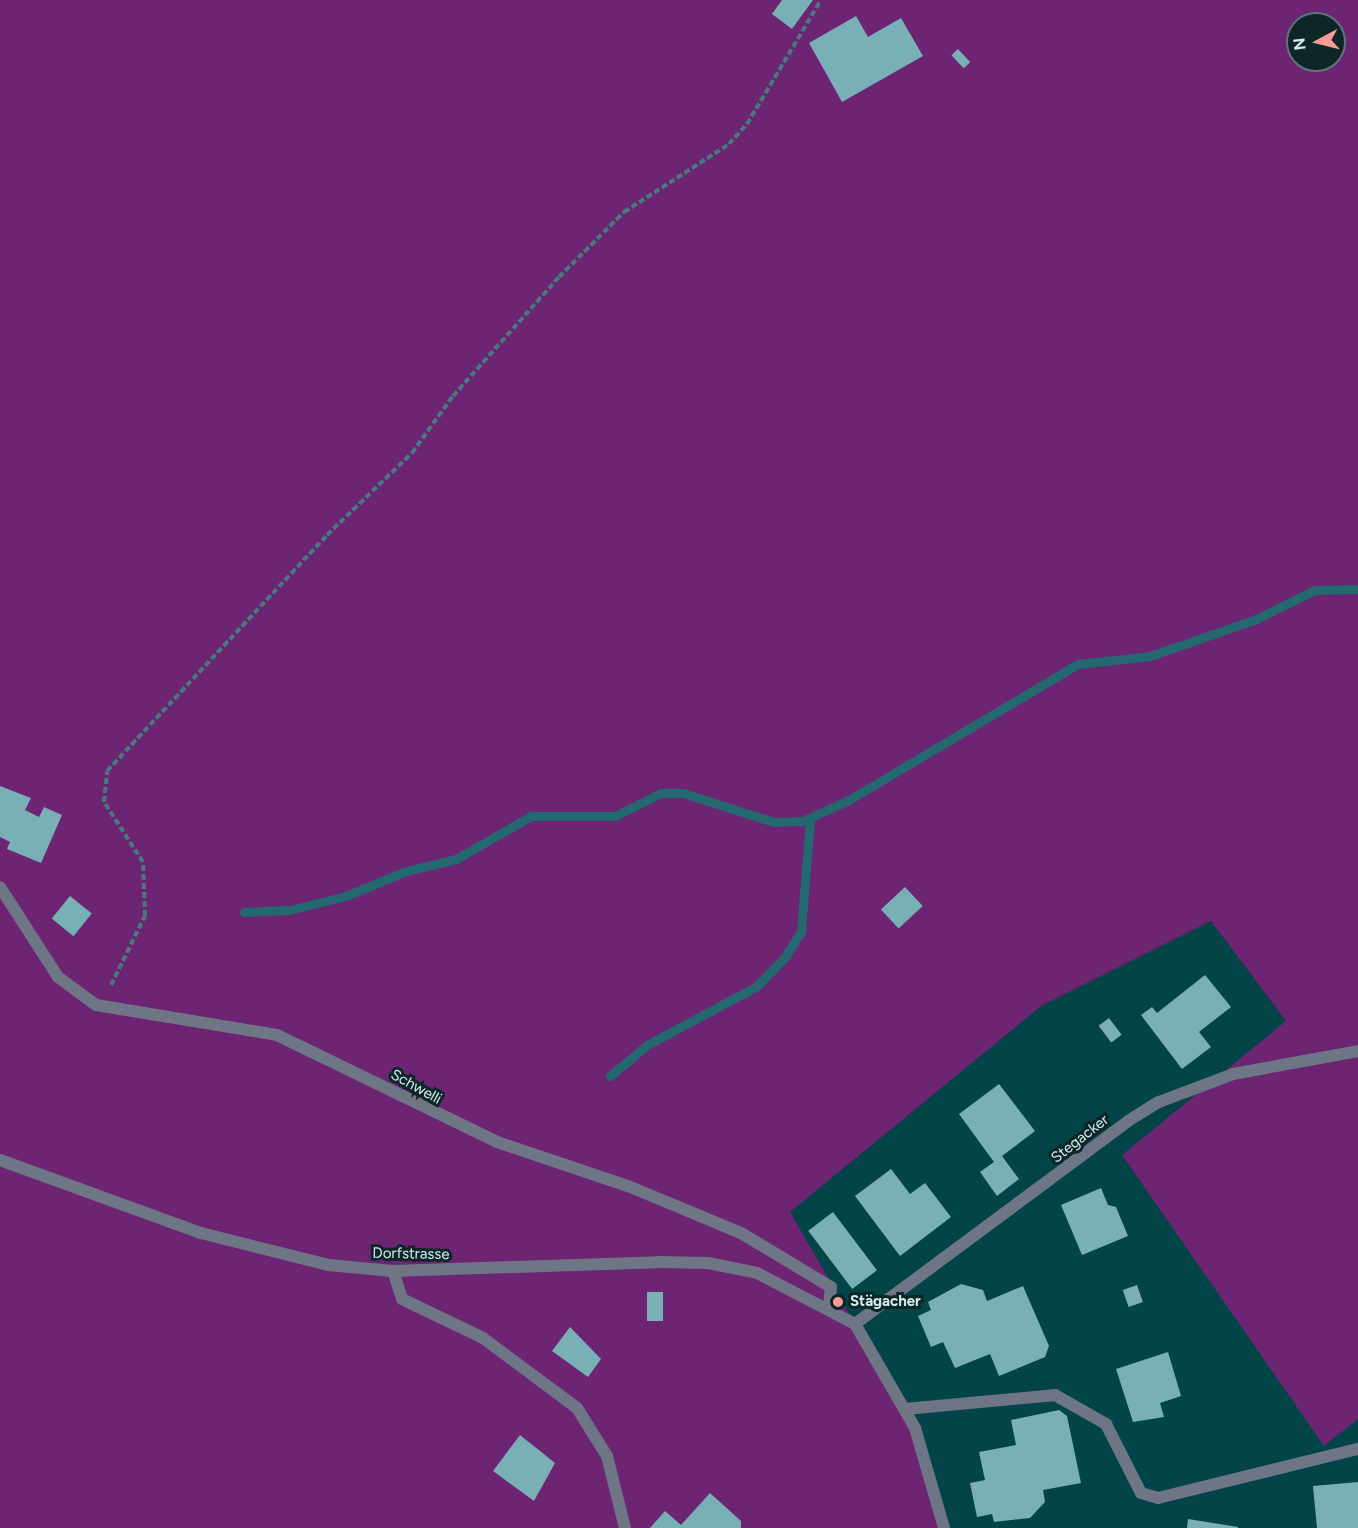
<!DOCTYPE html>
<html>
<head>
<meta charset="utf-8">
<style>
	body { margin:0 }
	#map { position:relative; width:1358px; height:1528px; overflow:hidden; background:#034449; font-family:Figtree,sans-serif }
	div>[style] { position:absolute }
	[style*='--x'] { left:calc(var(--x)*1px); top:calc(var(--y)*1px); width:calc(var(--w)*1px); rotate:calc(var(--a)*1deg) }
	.green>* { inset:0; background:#6d2473 }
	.stream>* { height:9px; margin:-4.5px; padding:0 4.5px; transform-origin:4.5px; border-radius:4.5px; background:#256970 }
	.building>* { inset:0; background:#78b0b6; transform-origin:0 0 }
	.path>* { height:4px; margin-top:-2px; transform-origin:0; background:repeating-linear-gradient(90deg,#457a7e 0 6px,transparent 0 9px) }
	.service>* { height:12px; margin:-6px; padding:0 6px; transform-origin:6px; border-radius:6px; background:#6e7585 }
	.minor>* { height:12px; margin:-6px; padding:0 6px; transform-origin:6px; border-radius:6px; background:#6e7585 }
	.tertiary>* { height:12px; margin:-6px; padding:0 6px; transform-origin:6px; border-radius:6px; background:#6e7585 }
	.dots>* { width:16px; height:16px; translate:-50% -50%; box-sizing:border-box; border:3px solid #0f2629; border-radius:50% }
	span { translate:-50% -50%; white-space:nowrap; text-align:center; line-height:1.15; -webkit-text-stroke:6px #0f2629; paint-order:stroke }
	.street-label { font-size:15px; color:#d1edf0 }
	.poi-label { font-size:15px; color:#d1edf0; font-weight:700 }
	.left { translate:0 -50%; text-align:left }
	.north { position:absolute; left:1286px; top:12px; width:60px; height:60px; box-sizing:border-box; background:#0f2629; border:2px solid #5d7679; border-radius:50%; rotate:263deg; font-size:16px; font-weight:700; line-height:24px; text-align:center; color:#d1edf0 }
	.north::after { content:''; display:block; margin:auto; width:21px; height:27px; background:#f59c95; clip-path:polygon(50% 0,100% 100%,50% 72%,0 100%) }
</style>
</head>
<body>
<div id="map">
	<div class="green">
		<div style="clip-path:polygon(evenodd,0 0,1358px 0,1358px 1419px,1324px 1446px,1122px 1155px,1286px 1021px,1211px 921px,1041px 1006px,790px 1212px,915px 1428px,944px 1528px,0 1528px,0 0,1298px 24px,1334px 24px,1334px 60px,1298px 60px,1298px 24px)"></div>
	</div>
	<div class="stream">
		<div style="--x:244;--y:912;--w:45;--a:-2.5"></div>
		<div style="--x:289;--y:910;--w:59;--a:-13.8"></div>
		<div style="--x:346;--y:896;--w:65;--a:-22.6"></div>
		<div style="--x:406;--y:871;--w:51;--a:-13.5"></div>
		<div style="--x:456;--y:859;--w:86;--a:-29.8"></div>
		<div style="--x:531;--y:816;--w:84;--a:0"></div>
		<div style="--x:615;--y:816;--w:51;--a:-26.6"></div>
		<div style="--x:661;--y:793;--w:22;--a:0"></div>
		<div style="--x:683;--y:793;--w:96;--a:17.7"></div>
		<div style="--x:774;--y:822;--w:28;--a:-2"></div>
		<div style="--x:802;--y:821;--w:49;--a:-24"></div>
		<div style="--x:847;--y:801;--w:269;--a:-30.7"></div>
		<div style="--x:1078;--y:664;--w:72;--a:-6.3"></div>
		<div style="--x:1150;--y:656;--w:112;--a:-19.2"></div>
		<div style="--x:1256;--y:619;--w:66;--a:-26.2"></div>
		<div style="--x:1315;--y:590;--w:43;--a:-1.3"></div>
		<div style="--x:610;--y:1076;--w:48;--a:-40"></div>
		<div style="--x:647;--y:1045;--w:125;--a:-28.2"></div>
		<div style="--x:757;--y:986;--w:40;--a:-46"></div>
		<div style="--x:785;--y:957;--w:31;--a:-58"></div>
		<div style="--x:801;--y:931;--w:113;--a:-85.4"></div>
	</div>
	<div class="building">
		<div style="clip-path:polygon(782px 0,813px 0,792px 29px,772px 14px)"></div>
		<div style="clip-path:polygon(856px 16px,868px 37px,901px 18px,923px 56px,842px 102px,809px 43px)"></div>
		<div style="left:958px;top:49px;width:18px;height:9px;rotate:47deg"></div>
		<div style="clip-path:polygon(0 786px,31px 798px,25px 810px,39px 817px,44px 807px,62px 815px,41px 863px,7px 849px,10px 842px,0 837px)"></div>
		<div style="left:905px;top:887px;width:26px;height:33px;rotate:47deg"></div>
		<div style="left:70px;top:896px;width:28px;height:29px;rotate:39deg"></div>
		<div style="clip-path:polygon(1205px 975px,1231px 1007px,1199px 1032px,1211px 1047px,1182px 1069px,1141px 1015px,1152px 1007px,1157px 1013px)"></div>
		<div style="left:1109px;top:1018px;width:21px;height:13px;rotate:53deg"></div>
		<div style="clip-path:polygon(999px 1084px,1035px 1131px,1002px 1156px,1019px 1179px,997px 1196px,980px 1172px,994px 1162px,959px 1114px)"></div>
		<div style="clip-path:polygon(891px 1169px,910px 1194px,925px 1183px,951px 1217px,900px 1256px,855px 1196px)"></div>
		<div style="clip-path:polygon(1101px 1188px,1108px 1205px,1116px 1207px,1128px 1236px,1082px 1255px,1061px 1205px)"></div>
		<div style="left:833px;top:1212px;width:73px;height:31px;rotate:53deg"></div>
		<div style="clip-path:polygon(961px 1284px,983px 1290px,987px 1301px,1023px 1286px,1049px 1346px,1045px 1357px,999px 1376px,990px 1354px,955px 1368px,943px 1342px,931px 1347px,918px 1316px,931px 1310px,928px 1302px)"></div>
		<div style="left:1137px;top:1285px;width:18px;height:15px;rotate:71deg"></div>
		<div style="left:647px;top:1292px;width:16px;height:29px"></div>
		<div style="clip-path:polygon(570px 1327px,601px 1359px,588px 1377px,552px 1351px)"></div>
		<div style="clip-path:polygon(1168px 1352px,1181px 1396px,1160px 1403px,1164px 1417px,1133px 1422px,1116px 1369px)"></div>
		<div style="clip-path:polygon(1059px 1410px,1067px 1416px,1081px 1483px,1043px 1490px,1045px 1502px,1030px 1518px,994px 1522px,992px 1514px,977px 1517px,970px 1483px,985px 1480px,979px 1452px,1016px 1445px,1011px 1420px)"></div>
		<div style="clip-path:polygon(520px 1435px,555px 1463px,534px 1501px,493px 1471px)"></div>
		<div style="clip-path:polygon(1358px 1482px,1358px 1528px,1317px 1528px,1313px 1486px)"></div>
		<div style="clip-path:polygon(710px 1493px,741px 1521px,741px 1528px,650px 1528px,665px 1511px,681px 1525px)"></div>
		<div style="clip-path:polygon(1188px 1519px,1238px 1527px,1238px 1528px,1187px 1528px)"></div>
	</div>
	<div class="path">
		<div style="--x:111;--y:985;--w:77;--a:-63.8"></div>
		<div style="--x:145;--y:916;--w:54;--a:-92.1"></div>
		<div style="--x:143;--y:862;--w:72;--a:-123"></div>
		<div style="--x:104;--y:802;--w:31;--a:-84"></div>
		<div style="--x:107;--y:771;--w:323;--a:-47"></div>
		<div style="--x:327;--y:535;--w:118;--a:-44"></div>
		<div style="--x:412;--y:453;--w:70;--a:-54.3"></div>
		<div style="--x:453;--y:396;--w:159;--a:-48.3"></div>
		<div style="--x:559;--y:277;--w:92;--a:-45"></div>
		<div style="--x:624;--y:212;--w:125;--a:-32.9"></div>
		<div style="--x:729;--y:144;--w:27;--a:-48"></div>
		<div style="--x:747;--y:124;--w:144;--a:-59.2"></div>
	</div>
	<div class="service">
		<div style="--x:1128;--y:1121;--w:36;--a:-32"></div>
		<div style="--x:1159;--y:1102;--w:79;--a:-20.7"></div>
		<div style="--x:1233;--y:1074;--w:127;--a:-10.4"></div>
		<div style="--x:393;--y:1271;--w:29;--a:72"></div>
		<div style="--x:402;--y:1299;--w:90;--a:25.7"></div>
		<div style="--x:483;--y:1338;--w:117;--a:36.7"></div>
		<div style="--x:577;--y:1408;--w:57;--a:58"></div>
		<div style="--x:607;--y:1456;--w:74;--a:76"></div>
	</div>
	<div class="minor">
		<div style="--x:0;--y:887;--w:107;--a:57.2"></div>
		<div style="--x:58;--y:977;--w:47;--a:36.4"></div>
		<div style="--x:96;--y:1005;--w:183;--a:9.4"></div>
		<div style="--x:277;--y:1035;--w:245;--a:25.9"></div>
		<div style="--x:497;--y:1142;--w:138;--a:18.6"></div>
		<div style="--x:628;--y:1186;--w:122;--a:22.6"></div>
		<div style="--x:741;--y:1233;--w:105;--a:31"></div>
		<div style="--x:831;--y:1287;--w:20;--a:96"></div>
		<div style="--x:855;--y:1324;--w:340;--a:-36.6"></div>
		<div style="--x:905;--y:1409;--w:151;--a:-5.3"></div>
		<div style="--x:1055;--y:1395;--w:59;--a:29.6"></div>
		<div style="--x:1106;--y:1424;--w:77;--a:63.1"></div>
		<div style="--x:1141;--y:1493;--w:18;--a:16"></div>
		<div style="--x:1158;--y:1498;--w:206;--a:-13.8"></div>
	</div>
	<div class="tertiary">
		<div style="--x:0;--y:1160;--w:214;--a:20"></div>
		<div style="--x:201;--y:1233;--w:131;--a:14.1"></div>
		<div style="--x:328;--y:1265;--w:65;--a:5.3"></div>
		<div style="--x:393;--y:1271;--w:265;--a:-1.9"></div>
		<div style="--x:658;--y:1262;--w:50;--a:1.1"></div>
		<div style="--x:708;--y:1263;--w:50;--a:11.5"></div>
		<div style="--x:757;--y:1273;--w:110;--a:27.5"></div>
		<div style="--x:855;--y:1324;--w:120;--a:60"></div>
		<div style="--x:915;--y:1428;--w:104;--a:73.8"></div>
	</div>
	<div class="dots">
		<div style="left:838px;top:1302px;background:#f59c95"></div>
	</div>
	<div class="street-label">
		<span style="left:416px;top:1087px;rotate:29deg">Schwelli</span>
		<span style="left:1080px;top:1139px;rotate:-38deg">Stegacker</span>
		<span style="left:411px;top:1254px;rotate:1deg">Dorfstrasse</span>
	</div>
	<div class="poi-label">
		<span class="left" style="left:850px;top:1302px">Stägacher</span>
	</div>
	<div class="north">N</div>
</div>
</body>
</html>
